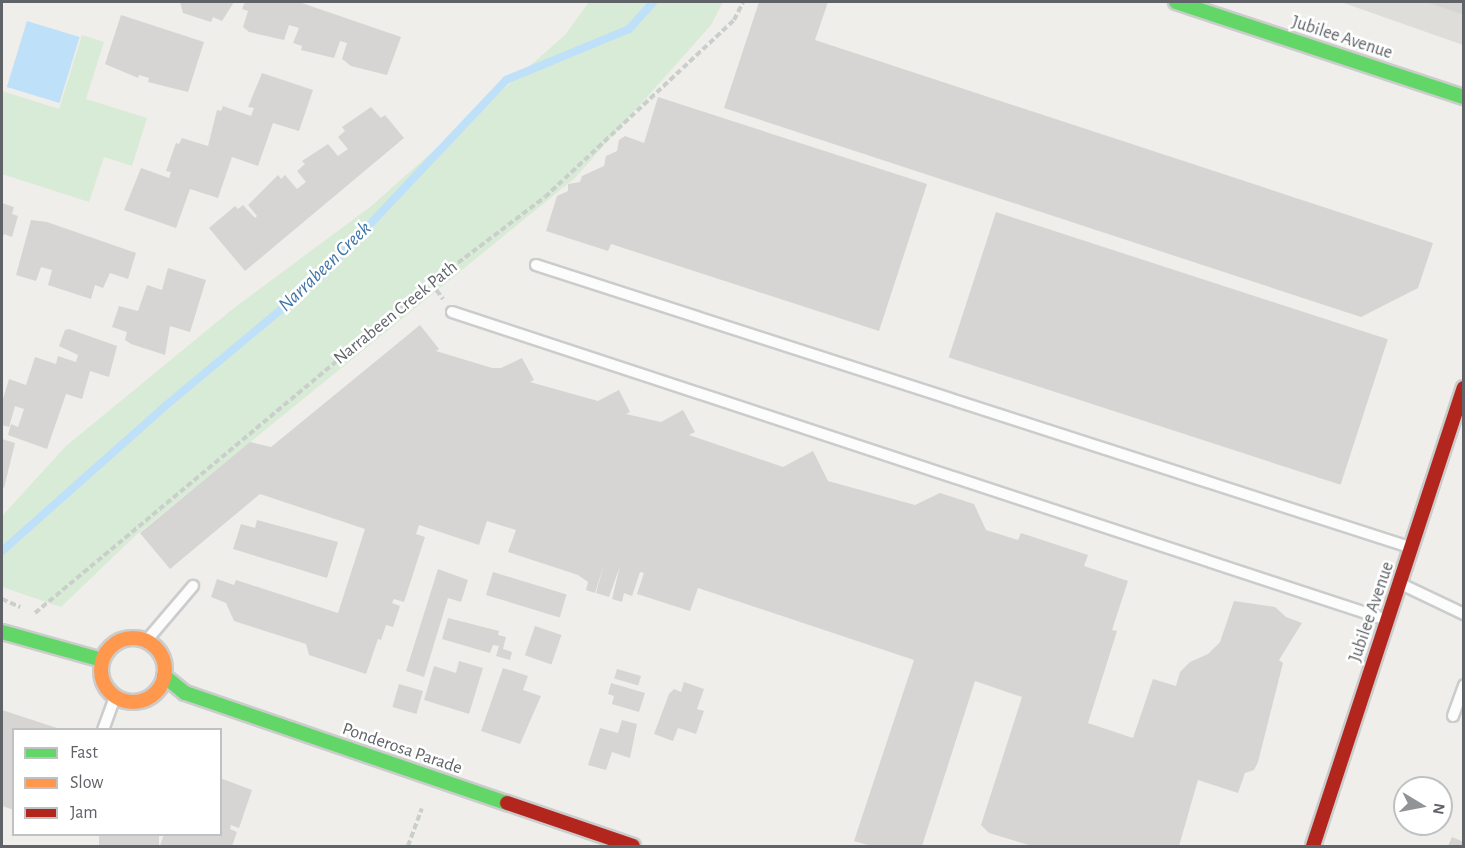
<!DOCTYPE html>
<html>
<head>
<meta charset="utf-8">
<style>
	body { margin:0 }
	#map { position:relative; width:1465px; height:848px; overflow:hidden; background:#efeeea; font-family:"Alegreya Sans",sans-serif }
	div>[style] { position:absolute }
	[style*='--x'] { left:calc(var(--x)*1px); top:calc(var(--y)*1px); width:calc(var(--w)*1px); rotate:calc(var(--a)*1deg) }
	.industrial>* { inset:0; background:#dfddda }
	.green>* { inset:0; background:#d8ebd6 }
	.water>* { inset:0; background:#bfe0f9; transform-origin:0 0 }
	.stream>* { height:8px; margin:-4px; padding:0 4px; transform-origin:4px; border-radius:4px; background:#bfe0f9 }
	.building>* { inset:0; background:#d6d5d3; transform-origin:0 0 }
	.path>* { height:4px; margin-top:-2px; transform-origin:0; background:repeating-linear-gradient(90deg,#cacfcc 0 6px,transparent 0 9px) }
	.roads { filter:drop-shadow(2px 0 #cbcccc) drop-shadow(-2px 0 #cbcccc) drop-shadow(0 2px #cbcccc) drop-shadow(0 -2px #cbcccc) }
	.lane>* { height:10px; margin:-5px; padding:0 5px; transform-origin:5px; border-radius:5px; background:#fdfcfc }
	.fast>* { height:14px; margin:-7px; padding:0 7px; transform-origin:7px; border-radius:7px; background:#63d668 }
	.slow>* { height:14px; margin:-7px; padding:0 7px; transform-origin:7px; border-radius:7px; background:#ff974d }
	.slow>.ring { margin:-7px; padding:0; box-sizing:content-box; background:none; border:14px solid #ff974d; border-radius:50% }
	.jam>* { height:14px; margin:-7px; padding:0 7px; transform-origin:7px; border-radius:7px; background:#b3261e }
	span { translate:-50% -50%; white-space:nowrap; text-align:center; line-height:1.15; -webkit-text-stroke:5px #fff; paint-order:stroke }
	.street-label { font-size:18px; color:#5f6368 }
	.water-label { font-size:20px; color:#4174aa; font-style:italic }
	.frame { position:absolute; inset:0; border:3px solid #5f6368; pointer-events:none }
	.legend { position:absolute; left:12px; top:728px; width:210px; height:108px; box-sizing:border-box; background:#fff; border:2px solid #bfc1c3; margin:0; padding:8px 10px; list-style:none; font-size:18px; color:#5f6368 }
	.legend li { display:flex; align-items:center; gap:12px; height:30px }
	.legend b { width:30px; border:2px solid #bfc1c3 }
	.north { position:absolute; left:1393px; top:776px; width:60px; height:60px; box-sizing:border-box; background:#fff; border:2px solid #bfc1c3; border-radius:50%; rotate:100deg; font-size:16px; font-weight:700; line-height:24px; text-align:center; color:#5f6368 }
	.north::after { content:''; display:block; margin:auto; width:21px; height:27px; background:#919496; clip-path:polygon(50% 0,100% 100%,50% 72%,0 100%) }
</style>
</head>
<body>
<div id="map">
	<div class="industrial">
		<div style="clip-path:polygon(1341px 2px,1463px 2px,1463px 45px)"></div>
	</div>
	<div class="green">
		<div style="clip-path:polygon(589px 2px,723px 2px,711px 25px,575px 178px,136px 535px,61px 607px,2px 587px,2px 516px,66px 446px,234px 308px,370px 207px,565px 35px)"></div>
		<div style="clip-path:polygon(82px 35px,104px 42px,86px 99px,147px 118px,132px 166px,104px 157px,89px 202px,2px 174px,2px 91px,59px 109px)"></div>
	</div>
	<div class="water">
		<div style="left:27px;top:21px;width:55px;height:69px;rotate:17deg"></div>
	</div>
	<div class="stream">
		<div style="--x:2;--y:551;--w:217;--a:-41.6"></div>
		<div style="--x:164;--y:407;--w:203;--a:-39.8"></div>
		<div style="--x:320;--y:277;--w:271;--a:-46.6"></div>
		<div style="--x:506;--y:80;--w:133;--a:-22.5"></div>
		<div style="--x:629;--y:29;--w:36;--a:-48"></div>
	</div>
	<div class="building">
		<div style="clip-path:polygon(180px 2px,234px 2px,222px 21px,213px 17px,211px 22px,183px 13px)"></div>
		<div style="clip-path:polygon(245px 2px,299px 2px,401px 37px,387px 75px,351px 66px,342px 59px,347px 43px,340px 41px,334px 58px,301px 50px,302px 46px,293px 43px,299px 28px,289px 25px,284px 40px,249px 32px,243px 27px,248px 11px,242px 9px)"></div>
		<div style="clip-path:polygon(759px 2px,828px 2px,815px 40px,1433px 243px,1418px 288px,1361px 317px,724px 108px)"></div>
		<div style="clip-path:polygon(1426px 2px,1464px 2px,1464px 15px)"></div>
		<div style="clip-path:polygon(121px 15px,204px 42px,188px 92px,148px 82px,149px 78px,139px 75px,138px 78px,105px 64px)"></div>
		<div style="clip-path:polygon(262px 73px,313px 90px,299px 131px,273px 123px,258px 166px,232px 157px,218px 198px,190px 189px,176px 228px,124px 210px,141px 168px,169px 178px,171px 172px,166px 171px,176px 143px,179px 144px,182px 138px,208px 146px,217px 110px,221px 111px,223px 106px,251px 116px,254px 108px,248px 107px)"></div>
		<div style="clip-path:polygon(658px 97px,927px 184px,879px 331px,611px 244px,608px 251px,546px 231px,557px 196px,568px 191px,568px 184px,580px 182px,582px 176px,604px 166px,606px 156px,617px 151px,619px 140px,625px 136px,644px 143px)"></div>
		<div style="clip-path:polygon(371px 107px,381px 118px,385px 115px,404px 138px,245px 271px,209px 228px,235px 206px,238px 209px,243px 205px,255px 218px,257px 216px,248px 205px,278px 175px,281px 179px,285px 175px,297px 189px,306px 182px,297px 171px,305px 164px,302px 161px,328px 144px,338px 156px,348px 149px,338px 137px,345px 131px,342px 127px)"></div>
		<div style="clip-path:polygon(2px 203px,14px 207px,12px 214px,18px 216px,12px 237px,4px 234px,2px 241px)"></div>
		<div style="left:996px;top:212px;width:412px;height:153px;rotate:18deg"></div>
		<div style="clip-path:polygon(31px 220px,47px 222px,136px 253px,128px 279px,110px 273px,103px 288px,95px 285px,91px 299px,48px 285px,52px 270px,41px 267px,36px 281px,16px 275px)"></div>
		<div style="clip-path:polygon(168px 268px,206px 280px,190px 332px,170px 326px,165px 355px,131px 344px,125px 340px,127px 332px,112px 327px,119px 306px,138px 311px,147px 285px,162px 290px)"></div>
		<div style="clip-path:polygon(420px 325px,439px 349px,436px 351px,492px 368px,501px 368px,522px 358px,534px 380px,530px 382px,598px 401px,619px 390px,630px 412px,626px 414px,661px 422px,683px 410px,695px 432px,689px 435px,783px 467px,813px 451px,828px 481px,915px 505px,940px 493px,974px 504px,986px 530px,1018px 540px,1021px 533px,1088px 555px,1084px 566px,1128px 581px,1112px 630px,1117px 631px,1088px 723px,1133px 738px,1153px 679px,1176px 686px,1180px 672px,1190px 662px,1208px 654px,1220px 642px,1234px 601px,1275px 607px,1286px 617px,1302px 623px,1279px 660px,1283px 663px,1258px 762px,1254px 770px,1245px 773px,1238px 793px,1198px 780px,1179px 846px,1032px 846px,989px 833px,981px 825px,1022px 697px,975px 681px,922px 846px,871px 846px,854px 841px,914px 660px,698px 588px,690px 611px,637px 594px,644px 573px,640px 572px,632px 596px,624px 593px,622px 602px,612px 599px,620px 566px,609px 597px,596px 593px,605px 561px,595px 593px,586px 590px,588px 582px,578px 575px,508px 552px,516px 530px,487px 521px,479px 545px,419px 525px,416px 534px,425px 537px,404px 602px,394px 599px,392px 603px,400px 606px,393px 627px,386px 625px,381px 640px,378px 639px,366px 674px,309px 655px,306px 644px,234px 621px,226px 603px,211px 597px,217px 579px,234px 585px,236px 580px,338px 613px,365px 529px,260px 494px,170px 569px,140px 533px,250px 442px,271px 447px)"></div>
		<div style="clip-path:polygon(69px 329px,117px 346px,109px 377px,90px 371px,82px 399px,66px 394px,47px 449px,8px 435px,11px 424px,18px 427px,24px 409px,15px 406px,9px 427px,2px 425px,2px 402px,9px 379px,26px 385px,35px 357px,56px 364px,58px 356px,76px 362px,78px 355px,59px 346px,65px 330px)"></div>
		<div style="clip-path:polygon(2px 439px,15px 443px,4px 488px,2px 487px)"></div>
		<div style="clip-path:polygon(257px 520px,338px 542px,327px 578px,233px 549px,241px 524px,255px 528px)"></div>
		<div style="clip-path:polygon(438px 569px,468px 580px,461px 602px,448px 598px,424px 677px,406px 671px)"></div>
		<div style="left:493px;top:572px;width:77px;height:24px;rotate:17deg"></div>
		<div style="clip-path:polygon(448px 618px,499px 631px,498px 635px,506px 637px,503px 649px,512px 652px,510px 660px,496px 656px,499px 646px,493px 645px,490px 653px,442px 639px)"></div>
		<div style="left:535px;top:626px;width:28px;height:31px;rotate:19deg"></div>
		<div style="clip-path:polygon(459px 661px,483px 668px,469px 714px,424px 700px,434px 666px,456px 673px)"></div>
		<div style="clip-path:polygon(503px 668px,528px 676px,523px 690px,541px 696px,520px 744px,481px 731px)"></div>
		<div style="left:617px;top:669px;width:25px;height:10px;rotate:16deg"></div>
		<div style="clip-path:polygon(684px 682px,704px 689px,697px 709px,704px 711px,696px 734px,678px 728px,673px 741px,654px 734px,669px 694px,674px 689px,681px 692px)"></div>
		<div style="clip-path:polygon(611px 683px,645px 693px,639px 712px,612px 704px,614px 696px,608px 694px)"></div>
		<div style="left:399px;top:684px;width:25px;height:24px;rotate:16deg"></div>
		<div style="clip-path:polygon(2px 710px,60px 729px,14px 730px,14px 810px,2px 806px)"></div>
		<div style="clip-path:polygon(622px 720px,637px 724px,630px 758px,612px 752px,606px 770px,588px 765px,600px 728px,618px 733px)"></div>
		<div style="clip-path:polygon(220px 778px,252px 790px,239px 828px,231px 825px,230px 829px,237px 832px,232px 846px,160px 846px,164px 834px,220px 834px)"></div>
		<div style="left:99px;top:834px;width:60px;height:13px"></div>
		<div style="clip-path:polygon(1452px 837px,1464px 842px,1464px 846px,1448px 846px)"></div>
	</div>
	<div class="path">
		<div style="--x:431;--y:283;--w:20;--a:53"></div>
		<div style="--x:2;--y:599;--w:20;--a:24"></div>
		<div style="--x:35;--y:613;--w:504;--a:-39.85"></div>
		<div style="--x:422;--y:290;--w:154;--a:-37.1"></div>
		<div style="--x:545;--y:197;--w:259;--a:-43.1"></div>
		<div style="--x:734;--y:20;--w:20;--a:-63"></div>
		<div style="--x:408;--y:846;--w:40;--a:-69.8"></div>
	</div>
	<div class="roads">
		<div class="lane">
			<div style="--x:536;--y:265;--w:917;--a:17.9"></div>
			<div style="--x:452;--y:312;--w:984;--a:18.23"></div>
			<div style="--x:1401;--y:584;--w:70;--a:25.5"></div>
			<div style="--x:147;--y:640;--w:71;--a:-49.6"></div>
			<div style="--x:1453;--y:716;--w:33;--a:-70"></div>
			<div style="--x:103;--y:730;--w:35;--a:-70"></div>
		</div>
		<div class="fast">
			<div style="--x:1176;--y:2;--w:303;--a:18.3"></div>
			<div style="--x:2;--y:632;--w:104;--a:15.6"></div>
			<div style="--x:164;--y:676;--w:27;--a:39"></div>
			<div style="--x:185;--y:693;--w:340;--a:18.9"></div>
		</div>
		<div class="slow">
			<div class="ring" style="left:101px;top:638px;width:50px;height:50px"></div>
		</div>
		<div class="jam">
			<div style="--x:507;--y:803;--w:133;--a:18.8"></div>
			<div style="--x:1313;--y:846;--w:482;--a:-71.8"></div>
		</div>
	</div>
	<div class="street-label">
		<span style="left:1342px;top:38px;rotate:18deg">Jubilee Avenue</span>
		<span style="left:396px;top:313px;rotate:-39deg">Narrabeen Creek Path</span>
		<span style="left:1372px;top:612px;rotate:-71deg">Jubilee Avenue</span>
		<span style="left:402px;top:749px;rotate:19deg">Ponderosa Parade</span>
	</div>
	<div class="water-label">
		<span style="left:325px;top:267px;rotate:-44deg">Narrabeen Creek</span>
	</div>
	<div class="frame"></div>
	<ul class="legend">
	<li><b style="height:8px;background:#63d668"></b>Fast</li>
	<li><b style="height:8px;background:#ff974d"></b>Slow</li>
	<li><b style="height:8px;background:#b3261e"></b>Jam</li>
	</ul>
	<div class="north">N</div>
</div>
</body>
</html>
